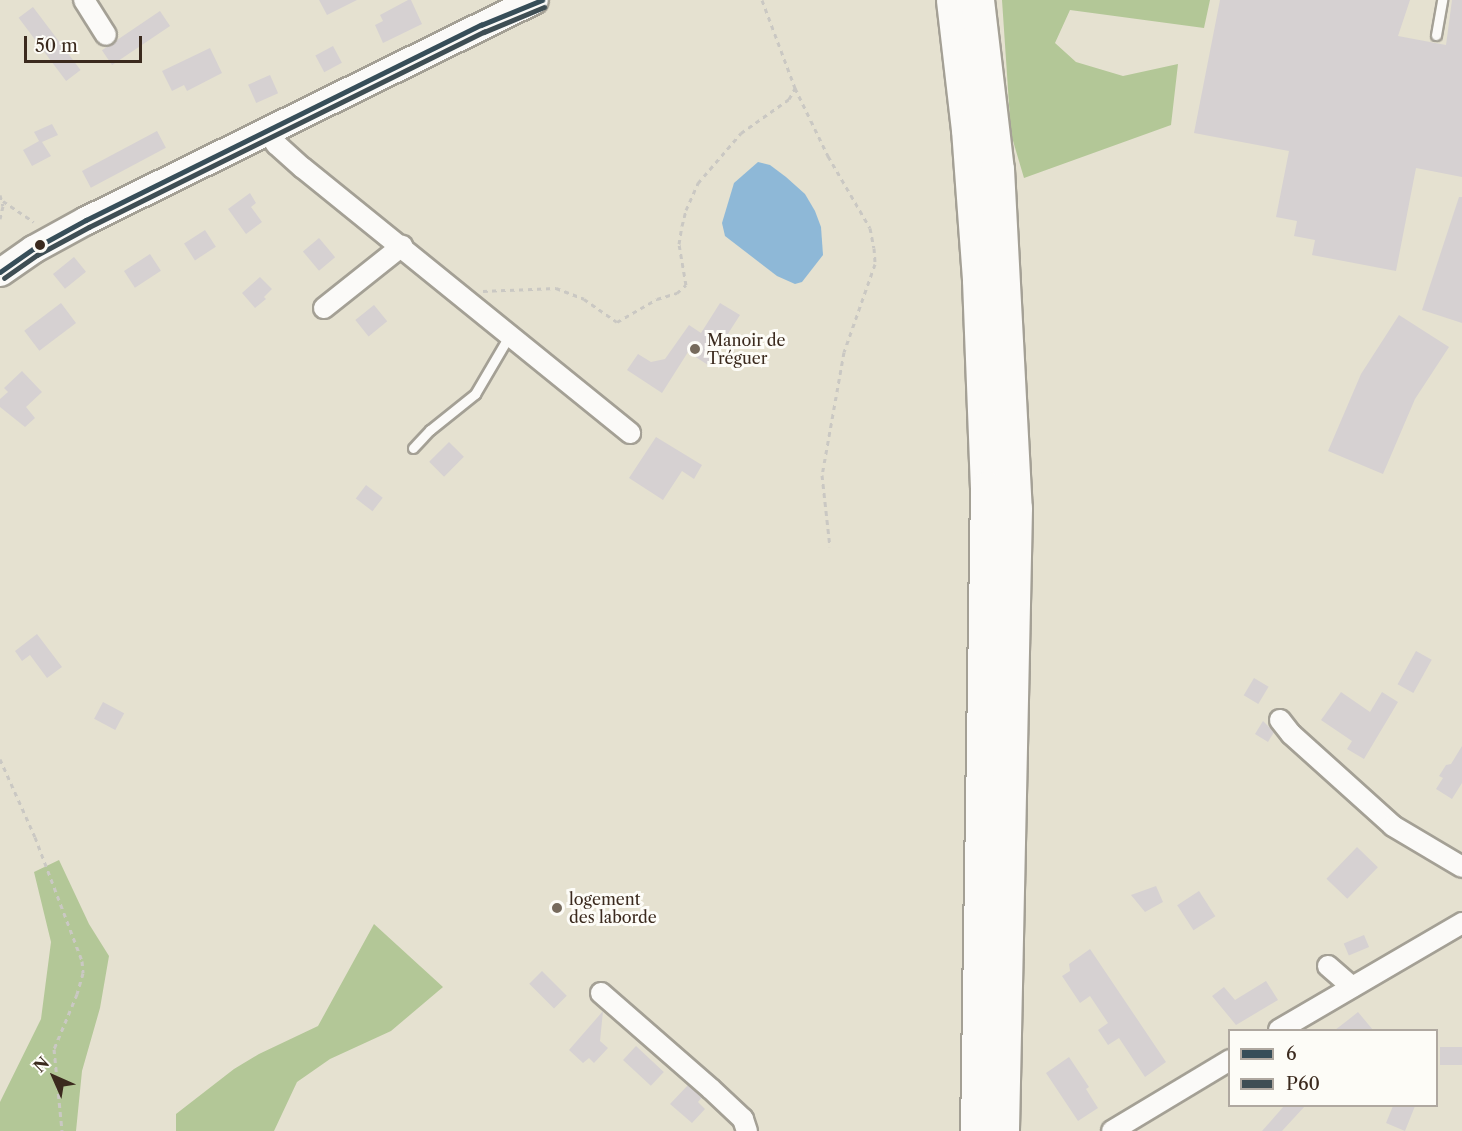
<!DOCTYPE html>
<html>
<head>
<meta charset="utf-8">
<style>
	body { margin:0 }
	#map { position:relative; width:1462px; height:1131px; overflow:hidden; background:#e5e1d0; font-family:"Libre Caslon Text",serif }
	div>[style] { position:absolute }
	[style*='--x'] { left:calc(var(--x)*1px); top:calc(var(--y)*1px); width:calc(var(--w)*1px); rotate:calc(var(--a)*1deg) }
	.forest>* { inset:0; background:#b3c797 }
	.water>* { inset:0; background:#8eb8d7 }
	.building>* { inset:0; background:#d6d1d2; transform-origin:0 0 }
	.path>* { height:3px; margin-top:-1.5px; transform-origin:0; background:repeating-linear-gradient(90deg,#cac8c3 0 4.5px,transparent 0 9px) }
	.roads { filter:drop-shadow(2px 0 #a4a095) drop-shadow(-2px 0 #a4a095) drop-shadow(0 2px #a4a095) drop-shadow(0 -2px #a4a095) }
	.lane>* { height:9px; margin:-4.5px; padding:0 4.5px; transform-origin:4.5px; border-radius:4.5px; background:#fbfaf8 }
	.street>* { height:20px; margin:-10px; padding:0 10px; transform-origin:10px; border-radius:10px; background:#fbfaf8 }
	.secondary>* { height:27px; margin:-13.5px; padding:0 13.5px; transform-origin:13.5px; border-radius:13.5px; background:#fbfaf8 }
	.highway>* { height:33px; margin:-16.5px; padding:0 16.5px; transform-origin:16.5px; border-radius:16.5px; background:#fbfaf8 }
	.bus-1>* { height:4.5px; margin:-2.25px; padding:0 2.25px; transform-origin:2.25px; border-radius:2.25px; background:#374e59 }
	.bus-2>* { height:4.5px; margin:-2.25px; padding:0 2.25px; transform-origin:2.25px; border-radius:2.25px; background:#3f4e54 }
	.dots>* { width:16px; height:16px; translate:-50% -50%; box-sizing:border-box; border:3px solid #fdfcf7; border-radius:50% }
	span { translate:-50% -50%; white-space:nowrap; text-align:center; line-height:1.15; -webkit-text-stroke:6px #fdfcf7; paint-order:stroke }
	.poi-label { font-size:16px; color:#3b2a1e }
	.left { translate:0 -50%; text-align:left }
	.legend { position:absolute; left:1228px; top:1029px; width:210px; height:78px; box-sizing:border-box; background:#fdfcf7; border:2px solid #afa8a0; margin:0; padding:8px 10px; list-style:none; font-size:18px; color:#3b2a1e }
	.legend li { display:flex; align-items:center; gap:12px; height:30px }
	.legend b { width:30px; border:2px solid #afa8a0 }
	.north { position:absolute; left:24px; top:1047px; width:60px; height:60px; -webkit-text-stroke:4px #fdfcf7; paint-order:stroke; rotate:315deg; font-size:16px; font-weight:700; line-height:24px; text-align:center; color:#3b2a1e }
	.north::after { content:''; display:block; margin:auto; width:21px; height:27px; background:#3b2a1e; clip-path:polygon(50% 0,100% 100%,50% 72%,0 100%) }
	.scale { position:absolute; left:24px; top:36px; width:118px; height:27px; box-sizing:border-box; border:3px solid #3b2a1e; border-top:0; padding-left:8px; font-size:18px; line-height:21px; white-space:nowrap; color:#3b2a1e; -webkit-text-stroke:4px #fdfcf7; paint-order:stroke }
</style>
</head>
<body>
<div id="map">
	<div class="forest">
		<div style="clip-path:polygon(1002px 0,1210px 0,1204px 28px,1070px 10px,1055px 43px,1076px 62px,1123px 76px,1178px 64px,1171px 125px,1024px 178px,1011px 134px)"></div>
		<div style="clip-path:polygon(59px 860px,89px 924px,109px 956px,100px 1008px,82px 1071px,76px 1131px,0 1131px,0 1102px,41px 1019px,51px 942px,34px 872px)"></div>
		<div style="clip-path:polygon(374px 924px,443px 987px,391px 1031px,330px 1059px,297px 1082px,274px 1131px,176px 1131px,176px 1114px,234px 1069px,259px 1054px,318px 1026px)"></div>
	</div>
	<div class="water">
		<div style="clip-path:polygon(758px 162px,770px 165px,786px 177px,805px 194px,815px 211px,821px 227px,823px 255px,802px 282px,795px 284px,777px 276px,725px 236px,722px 223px,734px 183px)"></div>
	</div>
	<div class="building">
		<div style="clip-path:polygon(319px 0,357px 0,327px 15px)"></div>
		<div style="clip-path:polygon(408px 0,411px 0,422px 24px,383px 43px,375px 25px,383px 21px,380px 15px)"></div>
		<div style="clip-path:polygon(1220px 0,1410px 0,1398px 36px,1446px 45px,1452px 0,1462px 0,1462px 177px,1416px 168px,1396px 271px,1312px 255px,1315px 240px,1294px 236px,1297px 221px,1276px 217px,1289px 151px,1194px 133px)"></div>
		<div style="left:33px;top:7px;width:79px;height:18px;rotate:53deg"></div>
		<div style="left:160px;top:11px;width:18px;height:70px;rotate:56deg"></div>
		<div style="left:333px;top:46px;width:19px;height:20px;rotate:62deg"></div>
		<div style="clip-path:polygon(210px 48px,222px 73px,187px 91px,184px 85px,172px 91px,162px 71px)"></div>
		<div style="left:270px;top:75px;width:20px;height:24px;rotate:66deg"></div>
		<div style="clip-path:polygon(52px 124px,58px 135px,42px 142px,51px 156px,32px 166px,23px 150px,39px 141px,34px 132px)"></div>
		<div style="left:157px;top:131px;width:19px;height:85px;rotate:62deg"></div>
		<div style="clip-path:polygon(250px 193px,256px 203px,251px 207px,262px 222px,246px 234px,228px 209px)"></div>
		<div style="clip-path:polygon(1459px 197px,1462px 197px,1462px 323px,1422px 310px)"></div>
		<div style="left:205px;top:230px;width:20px;height:25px;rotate:57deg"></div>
		<div style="left:319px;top:238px;width:25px;height:21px;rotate:50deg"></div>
		<div style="left:150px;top:254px;width:20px;height:31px;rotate:57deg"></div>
		<div style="left:74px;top:257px;width:19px;height:27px;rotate:51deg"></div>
		<div style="clip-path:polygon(260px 277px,272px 289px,264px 297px,266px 299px,255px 308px,242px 293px)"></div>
		<div style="left:61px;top:303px;width:25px;height:46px;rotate:53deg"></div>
		<div style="clip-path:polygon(720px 303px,740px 315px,708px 365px,688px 352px,662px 393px,627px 370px,638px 354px,651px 362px,665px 359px,689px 325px,701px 333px)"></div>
		<div style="left:374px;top:305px;width:21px;height:24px;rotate:51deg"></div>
		<div style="clip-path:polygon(1399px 315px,1449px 347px,1415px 399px,1383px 474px,1328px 451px,1361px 374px)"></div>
		<div style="clip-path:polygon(22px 371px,42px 392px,26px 407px,35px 418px,25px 427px,0 407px,0 399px,8px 392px,4px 388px)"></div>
		<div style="clip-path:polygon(656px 437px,702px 465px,694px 479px,682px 471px,663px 500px,629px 478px)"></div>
		<div style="left:449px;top:442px;width:21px;height:28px;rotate:45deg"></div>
		<div style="left:366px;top:485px;width:21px;height:17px;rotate:37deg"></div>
		<div style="clip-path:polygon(37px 634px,62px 667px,47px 678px,30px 655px,22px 661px,15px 651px)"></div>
		<div style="left:1416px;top:651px;width:18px;height:38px;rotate:29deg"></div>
		<div style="left:1254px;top:678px;width:17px;height:20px;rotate:31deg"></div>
		<div style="clip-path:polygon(1341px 692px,1370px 712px,1382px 692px,1398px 702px,1364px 759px,1347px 749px,1352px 741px,1321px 720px)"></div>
		<div style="left:103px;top:702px;width:24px;height:19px;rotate:28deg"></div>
		<div style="clip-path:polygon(1263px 721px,1274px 732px,1268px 742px,1255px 734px)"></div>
		<div style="clip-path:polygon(1462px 746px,1462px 783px,1452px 799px,1436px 789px,1443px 778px,1439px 776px,1446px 765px,1451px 764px)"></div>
		<div style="left:1357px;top:847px;width:29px;height:44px;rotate:44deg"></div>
		<div style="clip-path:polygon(1156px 886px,1163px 902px,1145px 912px,1131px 895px)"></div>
		<div style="left:1199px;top:891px;width:30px;height:26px;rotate:57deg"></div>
		<div style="left:1364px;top:935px;width:13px;height:22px;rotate:67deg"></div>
		<div style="clip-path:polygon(1090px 949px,1166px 1062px,1145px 1077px,1119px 1038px,1108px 1045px,1098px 1030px,1108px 1023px,1090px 996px,1080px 1003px,1062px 976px,1070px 971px,1069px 964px)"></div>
		<div style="left:542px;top:971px;width:35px;height:18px;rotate:45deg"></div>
		<div style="clip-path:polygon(1266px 981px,1278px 1000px,1236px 1025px,1212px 996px,1224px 987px,1235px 1000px)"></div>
		<div style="clip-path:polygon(603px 1011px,600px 1041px,608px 1048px,594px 1063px,589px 1058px,583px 1063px,569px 1050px)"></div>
		<div style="clip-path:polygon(1358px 1012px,1373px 1030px,1335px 1030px,1348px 1020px)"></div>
		<div style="left:636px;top:1046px;width:38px;height:19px;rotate:43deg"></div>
		<div style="left:1440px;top:1047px;width:22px;height:18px"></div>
		<div style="clip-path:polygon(1069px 1057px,1089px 1087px,1086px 1089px,1098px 1108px,1078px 1121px,1046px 1073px)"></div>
		<div style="clip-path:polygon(688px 1085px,702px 1097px,698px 1102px,705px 1109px,692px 1123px,670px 1104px)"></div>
		<div style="clip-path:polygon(1284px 1106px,1305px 1106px,1282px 1131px,1262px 1131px)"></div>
		<div style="clip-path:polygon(1393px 1106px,1415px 1106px,1405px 1131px,1386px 1123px)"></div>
	</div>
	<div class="path">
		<div style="--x:762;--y:0;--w:94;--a:69.4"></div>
		<div style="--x:795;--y:88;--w:76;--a:64.1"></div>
		<div style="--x:828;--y:156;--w:83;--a:59.7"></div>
		<div style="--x:870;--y:228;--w:20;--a:79"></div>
		<div style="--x:874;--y:248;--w:16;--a:86"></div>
		<div style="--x:875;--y:264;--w:93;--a:109.4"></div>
		<div style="--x:844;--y:352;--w:125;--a:100.1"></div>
		<div style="--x:822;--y:475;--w:72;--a:83.7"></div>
		<div style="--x:0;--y:195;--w:11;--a:75"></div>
		<div style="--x:3;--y:206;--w:13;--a:103"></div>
		<div style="--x:3;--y:201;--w:37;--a:34"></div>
		<div style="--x:483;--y:291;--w:73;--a:-2.4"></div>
		<div style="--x:556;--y:288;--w:30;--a:21"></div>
		<div style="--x:584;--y:299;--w:40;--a:34.9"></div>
		<div style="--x:617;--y:322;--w:46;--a:-29.9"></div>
		<div style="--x:657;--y:299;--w:21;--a:-17"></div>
		<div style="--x:677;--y:293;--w:12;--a:-42"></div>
		<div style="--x:686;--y:285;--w:42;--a:-99.7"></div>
		<div style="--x:679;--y:244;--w:18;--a:-81"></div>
		<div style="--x:682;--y:226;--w:16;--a:-76"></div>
		<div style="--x:686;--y:210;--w:30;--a:-66"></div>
		<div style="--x:698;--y:183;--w:66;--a:-49.3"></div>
		<div style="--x:741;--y:133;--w:59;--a:-35.3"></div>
		<div style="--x:789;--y:99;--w:13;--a:-61"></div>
		<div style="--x:0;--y:759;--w:85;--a:65.8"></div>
		<div style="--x:35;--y:837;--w:133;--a:69.2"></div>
		<div style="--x:82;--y:961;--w:12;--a:85"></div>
		<div style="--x:83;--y:973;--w:22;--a:106"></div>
		<div style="--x:77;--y:994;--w:60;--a:112.7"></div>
		<div style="--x:54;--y:1049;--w:82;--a:84.4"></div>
	</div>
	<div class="roads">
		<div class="lane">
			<div style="--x:1436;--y:35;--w:36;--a:-80"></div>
			<div style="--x:413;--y:448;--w:25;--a:-47"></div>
			<div style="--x:430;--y:430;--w:58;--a:-38.7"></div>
			<div style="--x:475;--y:394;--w:67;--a:-59.6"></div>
		</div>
		<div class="street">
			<div style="--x:84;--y:0;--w:41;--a:57.8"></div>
			<div style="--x:267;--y:130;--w:17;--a:57"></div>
			<div style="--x:276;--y:144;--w:36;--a:42"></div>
			<div style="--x:303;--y:168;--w:421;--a:39"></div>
			<div style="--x:324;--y:308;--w:100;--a:-38.5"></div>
			<div style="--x:1280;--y:720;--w:18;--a:52"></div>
			<div style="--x:1291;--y:734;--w:137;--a:42"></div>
			<div style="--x:1393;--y:826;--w:80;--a:30.7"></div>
			<div style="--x:1328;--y:966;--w:32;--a:41"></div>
			<div style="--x:601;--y:993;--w:146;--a:41.1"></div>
			<div style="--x:711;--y:1089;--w:44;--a:43.2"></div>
			<div style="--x:743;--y:1119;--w:13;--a:72"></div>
			<div style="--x:1279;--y:1030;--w:212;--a:-30.3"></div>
			<div style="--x:1112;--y:1131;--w:138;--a:-31"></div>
		</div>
		<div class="secondary">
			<div style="--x:0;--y:272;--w:40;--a:-34.9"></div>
			<div style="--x:33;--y:249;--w:60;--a:-28.7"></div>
			<div style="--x:86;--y:220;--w:499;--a:-26.2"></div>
		</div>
		<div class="highway">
			<div style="--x:953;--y:0;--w:130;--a:83.4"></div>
			<div style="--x:968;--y:129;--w:151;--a:85.8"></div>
			<div style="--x:979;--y:280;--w:208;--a:87.8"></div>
			<div style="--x:987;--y:488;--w:643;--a:90.89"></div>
			<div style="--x:977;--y:0;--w:170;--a:83.3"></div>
			<div style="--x:997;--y:169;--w:339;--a:87"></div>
			<div style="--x:1015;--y:508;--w:623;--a:91.2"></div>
		</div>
	</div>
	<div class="bus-1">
		<div style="--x:0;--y:272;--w:40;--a:-34.9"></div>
		<div style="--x:33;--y:249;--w:60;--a:-28.7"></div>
		<div style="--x:86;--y:220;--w:441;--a:-26.3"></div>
		<div style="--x:481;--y:25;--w:66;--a:-22.3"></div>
	</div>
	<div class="bus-2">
		<div style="--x:4;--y:278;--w:40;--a:-34.9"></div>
		<div style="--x:37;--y:255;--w:59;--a:-28.3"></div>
		<div style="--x:89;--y:227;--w:441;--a:-26.3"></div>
		<div style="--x:484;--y:32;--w:65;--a:-22.6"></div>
	</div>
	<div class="dots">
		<div style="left:40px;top:245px;background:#3b2a1e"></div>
		<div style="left:695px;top:349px;background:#766a5c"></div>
		<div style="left:557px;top:908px;background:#766a5c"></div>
	</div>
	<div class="poi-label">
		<span class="left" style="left:707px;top:349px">Manoir de<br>Tréguer</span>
		<span class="left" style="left:569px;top:908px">logement<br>des laborde</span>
	</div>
	<ul class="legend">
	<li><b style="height:8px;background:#374e59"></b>6</li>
	<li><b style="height:8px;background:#3f4e54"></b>P60</li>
	</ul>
	<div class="north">N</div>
	<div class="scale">50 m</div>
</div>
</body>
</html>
